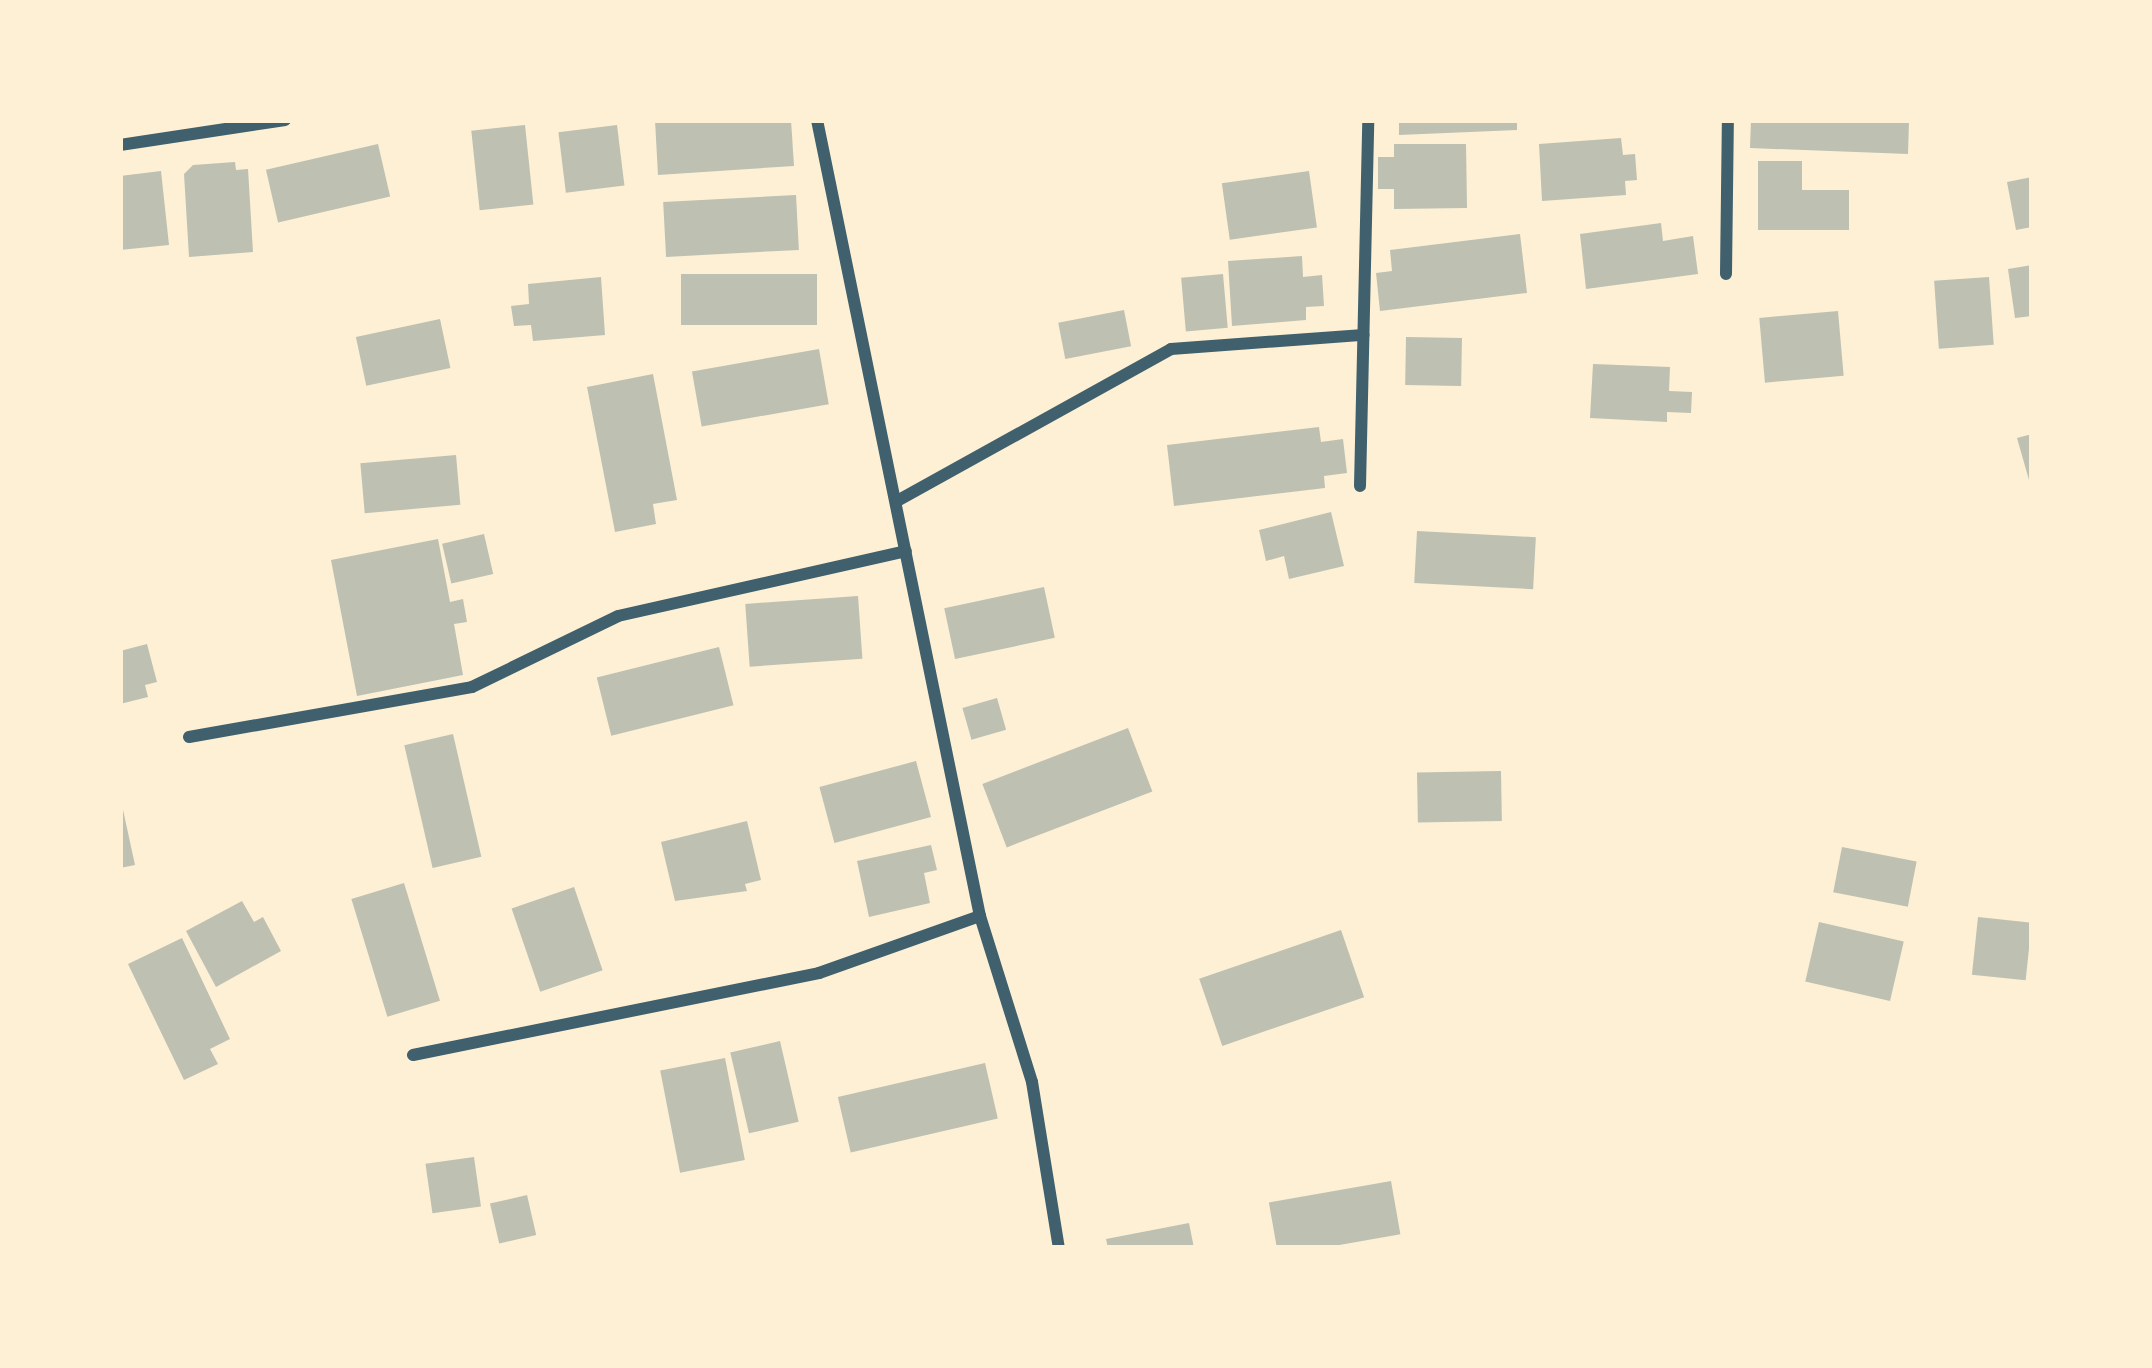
<!DOCTYPE html>
<html>
<head>
<meta charset="utf-8">
<style>
	body { margin:0 }
	#map { position:relative; width:2152px; height:1368px; overflow:hidden; background:#fdf0d5; font-family:"Fira Sans",sans-serif }
	div>[style] { position:absolute }
	[style*='--x'] { left:calc(var(--x)*1px); top:calc(var(--y)*1px); width:calc(var(--w)*1px); rotate:calc(var(--a)*1deg) }
	.building>* { inset:0; background:#bec0b2; transform-origin:0 0 }
	.minor>* { height:12px; margin:-6px; padding:0 6px; transform-origin:6px; border-radius:6px; background:#3f606c }
	span { translate:-50% -50%; white-space:nowrap; text-align:center; line-height:1.15; -webkit-text-stroke:12px #fdf0d5; paint-order:stroke }
	.frame { position:absolute; inset:0; border:123px solid #fdf0d5; pointer-events:none }
</style>
</head>
<body>
<div id="map">
	<div class="building">
		<div style="clip-path:polygon(655px 120px,791px 120px,794px 166px,658px 175px)"></div>
		<div style="clip-path:polygon(1399px 120px,1517px 120px,1517px 130px,1399px 135px)"></div>
		<div style="clip-path:polygon(1751px 120px,1909px 120px,1908px 154px,1750px 148px)"></div>
		<div style="left:525px;top:125px;width:80px;height:54px;rotate:84deg"></div>
		<div style="left:617px;top:125px;width:61px;height:59px;rotate:83deg"></div>
		<div style="clip-path:polygon(1621px 138px,1623px 155px,1635px 154px,1637px 180px,1625px 181px,1626px 195px,1542px 201px,1539px 144px)"></div>
		<div style="left:378px;top:144px;width:54px;height:115px;rotate:77deg"></div>
		<div style="clip-path:polygon(1394px 144px,1466px 144px,1467px 208px,1394px 209px,1394px 189px,1378px 189px,1378px 157px,1394px 157px)"></div>
		<div style="clip-path:polygon(1758px 161px,1802px 161px,1802px 190px,1849px 190px,1849px 230px,1758px 230px)"></div>
		<div style="clip-path:polygon(235px 162px,236px 170px,248px 169px,253px 252px,189px 257px,184px 174px,193px 165px)"></div>
		<div style="clip-path:polygon(161px 171px,169px 245px,120px 250px,120px 176px)"></div>
		<div style="left:1309px;top:171px;width:57px;height:88px;rotate:82deg"></div>
		<div style="clip-path:polygon(2032px 177px,2032px 227px,2016px 230px,2007px 182px)"></div>
		<div style="left:796px;top:195px;width:55px;height:133px;rotate:87deg"></div>
		<div style="clip-path:polygon(1661px 223px,1663px 241px,1693px 236px,1698px 274px,1586px 289px,1580px 234px)"></div>
		<div style="clip-path:polygon(1520px 234px,1527px 293px,1380px 311px,1376px 273px,1392px 271px,1390px 250px)"></div>
		<div style="clip-path:polygon(1302px 256px,1303px 277px,1322px 275px,1324px 306px,1306px 307px,1306px 320px,1232px 326px,1228px 261px)"></div>
		<div style="clip-path:polygon(2032px 265px,2032px 316px,2015px 318px,2008px 269px)"></div>
		<div style="left:817px;top:274px;width:51px;height:136px;rotate:90deg"></div>
		<div style="left:1223px;top:274px;width:54px;height:42px;rotate:85deg"></div>
		<div style="clip-path:polygon(601px 277px,605px 335px,533px 341px,531px 325px,514px 326px,511px 306px,529px 304px,528px 284px)"></div>
		<div style="left:1989px;top:277px;width:68px;height:55px;rotate:86deg"></div>
		<div style="left:1124px;top:310px;width:37px;height:67px;rotate:79deg"></div>
		<div style="left:1838px;top:311px;width:65px;height:79px;rotate:85deg"></div>
		<div style="left:440px;top:319px;width:50px;height:86px;rotate:78deg"></div>
		<div style="left:1406px;top:337px;width:56px;height:48px;rotate:1deg"></div>
		<div style="left:819px;top:349px;width:56px;height:129px;rotate:80deg"></div>
		<div style="clip-path:polygon(1593px 364px,1670px 367px,1669px 391px,1692px 392px,1691px 413px,1667px 412px,1667px 422px,1590px 418px)"></div>
		<div style="clip-path:polygon(653px 374px,677px 500px,653px 504px,656px 524px,615px 532px,587px 387px)"></div>
		<div style="clip-path:polygon(1319px 427px,1321px 442px,1343px 439px,1347px 473px,1324px 476px,1325px 488px,1174px 506px,1167px 445px)"></div>
		<div style="clip-path:polygon(2032px 434px,2032px 487px,2031px 487px,2017px 438px)"></div>
		<div style="left:456px;top:455px;width:50px;height:96px;rotate:85deg"></div>
		<div style="clip-path:polygon(1331px 512px,1344px 566px,1289px 579px,1284px 556px,1266px 561px,1259px 530px)"></div>
		<div style="left:1417px;top:531px;width:119px;height:52px;rotate:3deg"></div>
		<div style="left:484px;top:534px;width:41px;height:43px;rotate:77deg"></div>
		<div style="clip-path:polygon(438px 539px,450px 602px,463px 599px,467px 622px,454px 624px,463px 675px,357px 696px,331px 560px)"></div>
		<div style="left:1044px;top:587px;width:52px;height:102px;rotate:78deg"></div>
		<div style="left:858px;top:596px;width:63px;height:113px;rotate:86deg"></div>
		<div style="clip-path:polygon(147px 644px,157px 682px,145px 685px,148px 697px,120px 704px,120px 651px)"></div>
		<div style="left:719px;top:647px;width:60px;height:126px;rotate:76deg"></div>
		<div style="left:997px;top:698px;width:33px;height:36px;rotate:74deg"></div>
		<div style="left:1128px;top:728px;width:68px;height:156px;rotate:69deg"></div>
		<div style="left:453px;top:734px;width:126px;height:50px;rotate:77deg"></div>
		<div style="left:916px;top:761px;width:58px;height:100px;rotate:75deg"></div>
		<div style="left:1501px;top:771px;width:50px;height:84px;rotate:89deg"></div>
		<div style="clip-path:polygon(120px 796px,135px 865px,120px 868px)"></div>
		<div style="clip-path:polygon(747px 821px,761px 880px,745px 884px,747px 891px,675px 901px,661px 842px)"></div>
		<div style="clip-path:polygon(931px 845px,937px 870px,924px 873px,930px 903px,869px 917px,857px 861px)"></div>
		<div style="left:1842px;top:847px;width:76px;height:46px;rotate:11deg"></div>
		<div style="left:404px;top:883px;width:123px;height:55px;rotate:73deg"></div>
		<div style="left:574px;top:887px;width:88px;height:66px;rotate:71deg"></div>
		<div style="clip-path:polygon(242px 901px,254px 922px,263px 917px,281px 951px,216px 987px,186px 931px)"></div>
		<div style="left:1978px;top:917px;width:54px;height:58px;rotate:6deg"></div>
		<div style="left:1819px;top:922px;width:87px;height:61px;rotate:13deg"></div>
		<div style="left:1341px;top:930px;width:71px;height:150px;rotate:71deg"></div>
		<div style="clip-path:polygon(182px 938px,230px 1039px,210px 1049px,218px 1064px,184px 1080px,128px 964px)"></div>
		<div style="left:780px;top:1041px;width:83px;height:51px;rotate:77deg"></div>
		<div style="left:725px;top:1058px;width:104px;height:66px;rotate:79deg"></div>
		<div style="left:985px;top:1063px;width:57px;height:151px;rotate:77deg"></div>
		<div style="left:474px;top:1157px;width:50px;height:49px;rotate:82deg"></div>
		<div style="left:1391px;top:1181px;width:54px;height:124px;rotate:80deg"></div>
		<div style="left:527px;top:1195px;width:41px;height:38px;rotate:77deg"></div>
		<div style="clip-path:polygon(1189px 1223px,1194px 1248px,1108px 1248px,1106px 1239px)"></div>
	</div>
	<div class="minor">
		<div style="--x:817;--y:120;--w:813;--a:78.43"></div>
		<div style="--x:980;--y:916;--w:174;--a:72.6"></div>
		<div style="--x:1032;--y:1082;--w:168;--a:80.8"></div>
		<div style="--x:120;--y:145;--w:167;--a:-8.6"></div>
		<div style="--x:1726;--y:274;--w:154;--a:-89.3"></div>
		<div style="--x:1360;--y:486;--w:366;--a:-88.7"></div>
		<div style="--x:897;--y:501;--w:313;--a:-29"></div>
		<div style="--x:1171;--y:349;--w:193;--a:-4.2"></div>
		<div style="--x:189;--y:737;--w:287;--a:-10"></div>
		<div style="--x:472;--y:687;--w:162;--a:-25.9"></div>
		<div style="--x:618;--y:616;--w:295;--a:-12.7"></div>
		<div style="--x:413;--y:1055;--w:414;--a:-11.4"></div>
		<div style="--x:819;--y:973;--w:171;--a:-19.5"></div>
	</div>
	<div class="frame"></div>
</div>
</body>
</html>
